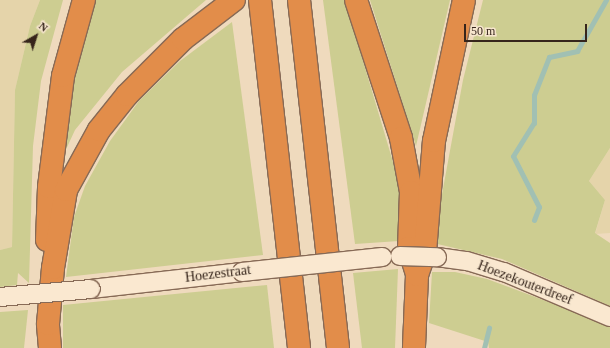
<!DOCTYPE html>
<html>
<head>
<meta charset="utf-8">
<style>
	body { margin:0 }
	#map { position:relative; width:610px; height:348px; overflow:hidden; background:#efdabd; font-family:Georgia,serif }
	div>[style] { position:absolute }
	[style*='--x'] { left:calc(var(--x)*1px); top:calc(var(--y)*1px); width:calc(var(--w)*1px); rotate:calc(var(--a)*1deg) }
	.farmland>* { inset:0; background:#e5d4aa }
	.green>* { inset:0; background:#cdcd91 }
	.stream>* { height:5px; margin:-2.5px; padding:0 2.5px; transform-origin:2.5px; border-radius:2.5px; background:#a1c0b3 }
	.roads { filter:drop-shadow(1px 0 #876a56) drop-shadow(-1px 0 #876a56) drop-shadow(0 1px #876a56) drop-shadow(0 -1px #876a56) }
	.tertiary>* { height:18px; margin:-9px; padding:0 9px; transform-origin:9px; border-radius:9px; background:#fae8d0 }
	.motorway>* { height:22px; margin:-11px; padding:0 11px; transform-origin:11px; border-radius:11px; background:#e28d4a }
	.bridges { filter:drop-shadow(1px 0 #876a56) drop-shadow(-1px 0 #876a56) drop-shadow(0 1px #876a56) drop-shadow(0 -1px #876a56) }
	.tertiary-bridge>* { height:18px; margin:-9px; padding:0 9px; transform-origin:9px; border-radius:9px; background:#fae8d0 }
	span { translate:-50% -50%; white-space:nowrap; text-align:center; line-height:1.15; -webkit-text-stroke:3px #f6e5cd; paint-order:stroke }
	.street-label { font-size:14px; color:#36251b }
	.north { position:absolute; left:16px; top:16px; width:40px; height:40px; -webkit-text-stroke:3px #f6e5cd; paint-order:stroke; rotate:39deg; font-size:11px; font-weight:700; line-height:16px; text-align:center; color:#36251b }
	.north::after { content:''; display:block; margin:auto; width:14px; height:18px; background:#36251b; clip-path:polygon(50% 0,100% 100%,50% 72%,0 100%) }
	.scale { position:absolute; left:464px; top:24px; width:123px; height:18px; box-sizing:border-box; border:2px solid #36251b; border-top:0; padding-left:5px; font-size:12px; line-height:14px; white-space:nowrap; color:#36251b; -webkit-text-stroke:3px #f6e5cd; paint-order:stroke }
</style>
</head>
<body>
<div id="map">
	<div class="farmland">
		<div style="clip-path:polygon(0 0,40px 0,30px 26px,15px 90px,12px 247px,0 250px)"></div>
		<div style="clip-path:polygon(610px 148px,610px 233px,595px 234px,605px 200px,589px 181px)"></div>
	</div>
	<div class="green">
		<div style="clip-path:polygon(40px 0,63px 0,41px 81px,33px 146px,29px 283px,18px 273px,17px 285px,0 287px,0 250px,12px 247px,15px 90px,30px 26px)"></div>
		<div style="clip-path:polygon(93px 0,206px 0,122px 72px,75px 130px,62px 158px,71px 68px)"></div>
		<div style="clip-path:polygon(323px 0,345px 0,401px 189px,399px 241px,355px 244px)"></div>
		<div style="clip-path:polygon(370px 0,450px 0,416px 146px)"></div>
		<div style="clip-path:polygon(483px 0,610px 0,610px 148px,589px 181px,605px 200px,595px 233px,610px 243px,610px 306px,502px 259px,433px 243px,463px 80px)"></div>
		<div style="clip-path:polygon(232px 22px,263px 255px,66px 277px,74px 217px,85px 186px,110px 141px,139px 101px,180px 61px)"></div>
		<div style="clip-path:polygon(398px 269px,395px 348px,362px 348px,353px 273px)"></div>
		<div style="clip-path:polygon(432px 272px,455px 272px,487px 279px,610px 325px,610px 348px,489px 348px,488px 342px,429px 323px)"></div>
		<div style="clip-path:polygon(267px 285px,274px 348px,63px 348px,63px 305px)"></div>
		<div style="clip-path:polygon(28px 310px,24px 348px,0 348px,0 312px)"></div>
	</div>
	<div class="stream">
		<div style="--x:534;--y:220;--w:14;--a:-69"></div>
		<div style="--x:539;--y:207;--w:57;--a:-117"></div>
		<div style="--x:513;--y:156;--w:39;--a:-58"></div>
		<div style="--x:534;--y:123;--w:28;--a:-90"></div>
		<div style="--x:534;--y:95;--w:41;--a:-68.5"></div>
		<div style="--x:549;--y:57;--w:29;--a:-12"></div>
		<div style="--x:577;--y:51;--w:59;--a:-60.4"></div>
		<div style="--x:484;--y:348;--w:21;--a:-76"></div>
	</div>
	<div class="roads">
		<div class="tertiary">
			<div style="--x:437;--y:257;--w:30;--a:8"></div>
			<div style="--x:467;--y:261;--w:39;--a:17"></div>
			<div style="--x:504;--y:272;--w:115;--a:23"></div>
			<div style="--x:91;--y:289;--w:152;--a:-6.4"></div>
		</div>
		<div class="motorway">
			<div style="--x:260;--y:0;--w:350;--a:83.6"></div>
			<div style="--x:299;--y:0;--w:350;--a:83.6"></div>
			<div style="--x:356;--y:0;--w:145;--a:71.9"></div>
			<div style="--x:401;--y:138;--w:55;--a:79.5"></div>
			<div style="--x:411;--y:192;--w:56;--a:92"></div>
			<div style="--x:409;--y:248;--w:28;--a:73"></div>
			<div style="--x:417;--y:275;--w:73;--a:92.4"></div>
			<div style="--x:47;--y:240;--w:53;--a:-87.8"></div>
			<div style="--x:49;--y:187;--w:112;--a:-82.8"></div>
			<div style="--x:63;--y:76;--w:79;--a:-74.6"></div>
			<div style="--x:417;--y:275;--w:24;--a:-71"></div>
			<div style="--x:425;--y:252;--w:111;--a:-85.4"></div>
			<div style="--x:434;--y:141;--w:144;--a:-78"></div>
			<div style="--x:50;--y:348;--w:24;--a:-95"></div>
			<div style="--x:48;--y:324;--w:56;--a:-84.9"></div>
			<div style="--x:53;--y:268;--w:79;--a:-80.5"></div>
			<div style="--x:66;--y:190;--w:68;--a:-61.2"></div>
			<div style="--x:99;--y:130;--w:45;--a:-51.3"></div>
			<div style="--x:127;--y:95;--w:79;--a:-45"></div>
			<div style="--x:183;--y:39;--w:64;--a:-37.4"></div>
		</div>
	</div>
	<div class="bridges">
		<div class="tertiary-bridge">
			<div style="--x:400;--y:256;--w:37;--a:2"></div>
			<div style="--x:242;--y:272;--w:141;--a:-6.1"></div>
			<div style="--x:0;--y:297;--w:91;--a:-5"></div>
		</div>
	</div>
	<div class="street-label">
		<span style="left:218px;top:274px;rotate:-7deg">Hoezestraat</span>
		<span style="left:525px;top:283px;rotate:21deg">Hoezekouterdreef</span>
	</div>
	<div class="north">N</div>
	<div class="scale">50 m</div>
</div>
</body>
</html>
